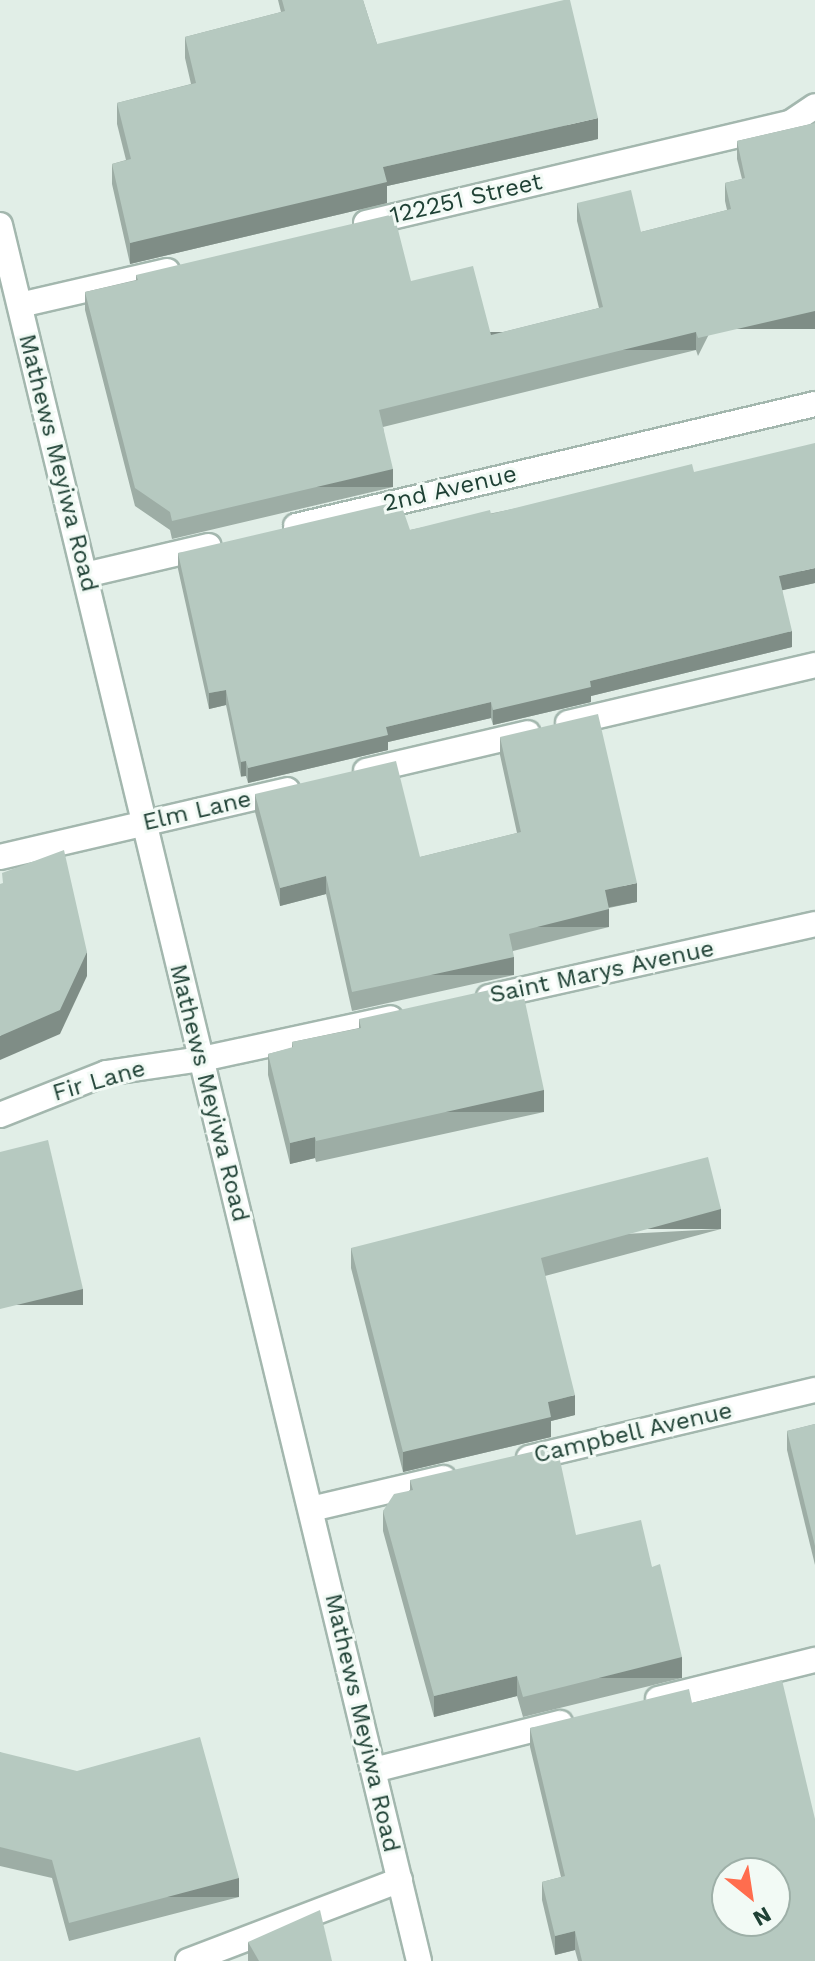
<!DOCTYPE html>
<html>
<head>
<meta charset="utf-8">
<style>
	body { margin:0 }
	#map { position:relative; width:815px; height:1961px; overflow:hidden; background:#e1eee7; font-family:"Work Sans",sans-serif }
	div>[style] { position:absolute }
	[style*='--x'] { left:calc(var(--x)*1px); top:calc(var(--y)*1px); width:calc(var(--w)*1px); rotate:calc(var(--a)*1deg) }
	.roads { filter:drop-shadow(2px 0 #a3b7ae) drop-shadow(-2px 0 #a3b7ae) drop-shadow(0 2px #a3b7ae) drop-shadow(0 -2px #a3b7ae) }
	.minor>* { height:24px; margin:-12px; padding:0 12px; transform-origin:12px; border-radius:12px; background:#fff }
	.wall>* { inset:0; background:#9dada5 }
	.shaded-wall>* { inset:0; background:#7f8d86; transform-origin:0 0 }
	.building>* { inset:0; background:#b6c9c0 }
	span { translate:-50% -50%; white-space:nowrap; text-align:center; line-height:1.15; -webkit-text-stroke:6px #f2faf5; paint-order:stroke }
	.street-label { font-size:24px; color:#1f4135 }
	.north { position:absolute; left:711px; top:1857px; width:80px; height:80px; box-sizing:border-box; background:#f2faf5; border:2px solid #9eb0a8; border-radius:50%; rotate:150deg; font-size:22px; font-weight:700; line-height:32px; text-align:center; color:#1f4135 }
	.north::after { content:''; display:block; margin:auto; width:28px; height:36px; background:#ff6d4e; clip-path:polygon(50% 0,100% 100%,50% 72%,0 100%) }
</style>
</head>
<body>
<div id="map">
	<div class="roads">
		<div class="minor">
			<div style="--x:366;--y:223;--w:436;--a:-13.3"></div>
			<div style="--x:790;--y:123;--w:30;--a:-34"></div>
			<div style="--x:0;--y:225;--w:1786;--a:76.43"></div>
			<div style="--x:20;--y:305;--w:151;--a:-13"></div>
			<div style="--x:296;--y:526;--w:533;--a:-13.23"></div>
			<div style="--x:85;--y:575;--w:127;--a:-13.2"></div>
			<div style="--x:568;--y:723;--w:254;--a:-13.2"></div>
			<div style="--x:366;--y:771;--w:166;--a:-13.2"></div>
			<div style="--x:0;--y:857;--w:295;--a:-13.1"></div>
			<div style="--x:489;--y:997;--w:334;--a:-12.6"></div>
			<div style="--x:0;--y:1115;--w:114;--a:-21.6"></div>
			<div style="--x:106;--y:1073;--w:97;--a:-8.3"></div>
			<div style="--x:202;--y:1059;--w:193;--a:-12.2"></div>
			<div style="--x:529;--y:1458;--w:294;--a:-13.4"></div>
			<div style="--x:311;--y:1509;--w:136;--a:-13.2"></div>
			<div style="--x:658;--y:1699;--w:162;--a:-14"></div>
			<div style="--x:374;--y:1770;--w:192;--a:-14.2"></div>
			<div style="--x:188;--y:1961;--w:227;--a:-20.9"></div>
		</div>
	</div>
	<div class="wall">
		<div style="clip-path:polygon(278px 0,363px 0,377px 44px,598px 139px,387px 186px,387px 203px,130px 264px,112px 184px,112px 164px,126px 160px,117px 124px,117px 103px,191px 84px,185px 58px,185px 37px,281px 12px)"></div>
		<div style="clip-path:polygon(815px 123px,698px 356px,696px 350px,383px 427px,393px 487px,172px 539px,170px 530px,135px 506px,85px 310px,85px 292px,136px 280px,136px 275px,411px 281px,491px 335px,599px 308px,577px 221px,577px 203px,641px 232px,727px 210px,725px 201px,725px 183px,742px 179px,737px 159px,737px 141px)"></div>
		<div style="clip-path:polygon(694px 472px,815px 583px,782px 590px,792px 647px,591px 696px,591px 702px,493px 725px,491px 718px,388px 742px,388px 750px,248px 783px,246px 776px,241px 777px,226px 705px,209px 709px,178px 569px,178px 553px,410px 530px)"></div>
		<div style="clip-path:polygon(500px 737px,637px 902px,609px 908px,609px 927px,513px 951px,514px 975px,352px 1011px,326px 894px,280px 906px,255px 812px,255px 794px,420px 857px,517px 833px,500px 755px)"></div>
		<div style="clip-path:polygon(359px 1019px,544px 1112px,316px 1162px,315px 1158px,290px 1164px,268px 1075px,268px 1054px,292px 1048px,292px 1042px,359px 1028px)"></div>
		<div style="clip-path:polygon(721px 1229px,545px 1276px,575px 1415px,551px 1421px,551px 1437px,403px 1472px,351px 1268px,351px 1248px)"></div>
		<div style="clip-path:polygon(815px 1424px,815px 1565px,787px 1450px,787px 1431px)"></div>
		<div style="clip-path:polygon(410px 1480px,576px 1535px,652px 1567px,682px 1678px,523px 1717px,517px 1696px,434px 1717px,383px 1531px,383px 1511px,410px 1490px)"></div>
		<div style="clip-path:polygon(692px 1703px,815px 1961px,578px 1961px,575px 1950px,555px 1955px,542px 1900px,542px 1882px,561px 1877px,530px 1747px,530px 1728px)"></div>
		<div style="clip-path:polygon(0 1752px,239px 1897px,69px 1941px,52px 1878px,0 1866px)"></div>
		<div style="clip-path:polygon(248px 1942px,332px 1961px,248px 1961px)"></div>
	</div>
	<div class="shaded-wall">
		<div style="clip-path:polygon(598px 118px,598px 139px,387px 186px,387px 203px,130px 264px,130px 243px,383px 167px)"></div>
		<div style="left:815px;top:311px;width:18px;height:120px;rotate:90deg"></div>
		<div style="left:696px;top:332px;width:18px;height:326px;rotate:90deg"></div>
		<div style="left:393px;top:469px;width:18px;height:227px;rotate:90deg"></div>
		<div style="clip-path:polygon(815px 568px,815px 583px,779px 591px,779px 576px)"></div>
		<div style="clip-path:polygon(792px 631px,792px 647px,591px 696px,591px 702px,493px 725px,493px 710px,590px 681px)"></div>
		<div style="clip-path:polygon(226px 690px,226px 705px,209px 709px,209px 693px)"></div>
		<div style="clip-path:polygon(491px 702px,491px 718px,388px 742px,388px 750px,248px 783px,248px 768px,386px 727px)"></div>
		<div style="left:246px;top:761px;width:15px;height:5px;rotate:90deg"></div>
		<div style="clip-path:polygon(326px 876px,326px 894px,280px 906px,280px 888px)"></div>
		<div style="clip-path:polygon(637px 883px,637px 902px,605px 908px,605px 890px)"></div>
		<div style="left:609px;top:909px;width:18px;height:103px;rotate:90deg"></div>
		<div style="clip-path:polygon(87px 952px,87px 976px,60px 1034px,0 1060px,0 1036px)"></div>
		<div style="left:514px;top:957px;width:18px;height:166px;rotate:90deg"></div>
		<div style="left:544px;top:1090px;width:22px;height:234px;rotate:90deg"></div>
		<div style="clip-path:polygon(315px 1137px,315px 1158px,290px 1164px,290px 1143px)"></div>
		<div style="left:721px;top:1209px;width:20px;height:187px;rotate:90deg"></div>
		<div style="left:83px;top:1289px;width:16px;height:85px;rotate:90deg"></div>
		<div style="clip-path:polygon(575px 1395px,575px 1415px,551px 1421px,551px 1437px,403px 1472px,403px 1452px,548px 1402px)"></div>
		<div style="left:682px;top:1657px;width:21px;height:164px;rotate:90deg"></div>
		<div style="clip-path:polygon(517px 1676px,517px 1696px,434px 1717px,434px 1696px)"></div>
		<div style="left:239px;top:1878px;width:19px;height:176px;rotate:90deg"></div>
		<div style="clip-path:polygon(575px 1931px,575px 1950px,555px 1955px,555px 1936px)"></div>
	</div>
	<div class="building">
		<div style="clip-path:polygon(282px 0,363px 0,377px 44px,564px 0,570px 0,598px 118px,383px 167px,387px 182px,130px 243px,112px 164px,131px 159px,117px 103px,196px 83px,185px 37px,285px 11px)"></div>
		<div style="clip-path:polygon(815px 123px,815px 311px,698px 338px,696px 332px,379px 410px,393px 469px,172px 521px,170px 512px,135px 488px,85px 292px,138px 280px,136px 275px,394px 214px,411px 281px,473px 266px,491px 335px,603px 307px,577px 203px,631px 190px,641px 232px,731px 209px,725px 183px,745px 178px,737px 141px)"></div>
		<div style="clip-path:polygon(815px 443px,815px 568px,779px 576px,792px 631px,590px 681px,591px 687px,493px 710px,491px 702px,386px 727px,388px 735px,248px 768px,246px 761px,241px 762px,226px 690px,209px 693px,178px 553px,400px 501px,410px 530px,490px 510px,491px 514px,692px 464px,694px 472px)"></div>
		<div style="clip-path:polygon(598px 714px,637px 883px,605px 890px,609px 909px,509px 934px,514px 957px,352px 992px,326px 876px,280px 888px,255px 794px,396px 761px,420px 857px,521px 832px,500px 737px)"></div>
		<div style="clip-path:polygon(64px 850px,87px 952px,60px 1010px,0 1036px,0 884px,3px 883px,2px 873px)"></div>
		<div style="clip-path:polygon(521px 983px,544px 1090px,316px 1141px,315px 1137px,290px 1143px,268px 1054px,293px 1047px,292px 1042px,361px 1028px,359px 1019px)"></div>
		<div style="clip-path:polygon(48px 1140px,83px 1289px,0 1309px,0 1152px)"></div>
		<div style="clip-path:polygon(708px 1157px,721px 1209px,541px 1258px,575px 1395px,548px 1402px,551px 1417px,403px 1452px,351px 1248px)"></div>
		<div style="clip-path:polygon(815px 1424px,815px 1546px,787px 1431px)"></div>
		<div style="clip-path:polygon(557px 1446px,576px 1535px,641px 1520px,652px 1567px,660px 1564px,682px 1657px,523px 1697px,517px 1676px,434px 1696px,383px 1511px,394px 1494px,413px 1490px,410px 1480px)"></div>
		<div style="clip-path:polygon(evenodd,782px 1680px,815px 1819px,815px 1961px,582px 1961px,575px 1931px,555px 1936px,542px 1882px,565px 1876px,530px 1728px,689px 1689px,692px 1703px,782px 1680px,727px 1873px,775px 1873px,775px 1921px,727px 1921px,727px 1873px)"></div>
		<div style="clip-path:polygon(200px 1737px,239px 1878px,69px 1923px,52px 1860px,0 1847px,0 1752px,77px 1771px)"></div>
		<div style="clip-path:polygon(320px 1910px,332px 1961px,259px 1961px,248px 1942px)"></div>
	</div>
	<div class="street-label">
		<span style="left:466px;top:199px;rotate:-13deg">122251 Street</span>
		<span style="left:58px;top:463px;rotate:76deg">Mathews Meyiwa Road</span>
		<span style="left:450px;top:489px;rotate:-13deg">2nd Avenue</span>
		<span style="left:197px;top:811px;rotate:-13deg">Elm Lane</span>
		<span style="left:602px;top:972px;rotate:-12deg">Saint Marys Avenue</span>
		<span style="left:99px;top:1081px;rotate:-16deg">Fir Lane</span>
		<span style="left:209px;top:1093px;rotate:76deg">Mathews Meyiwa Road</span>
		<span style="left:633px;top:1433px;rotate:-13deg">Campbell Avenue</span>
		<span style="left:362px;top:1723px;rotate:77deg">Mathews Meyiwa Road</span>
	</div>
	<div class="north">N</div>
</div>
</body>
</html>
